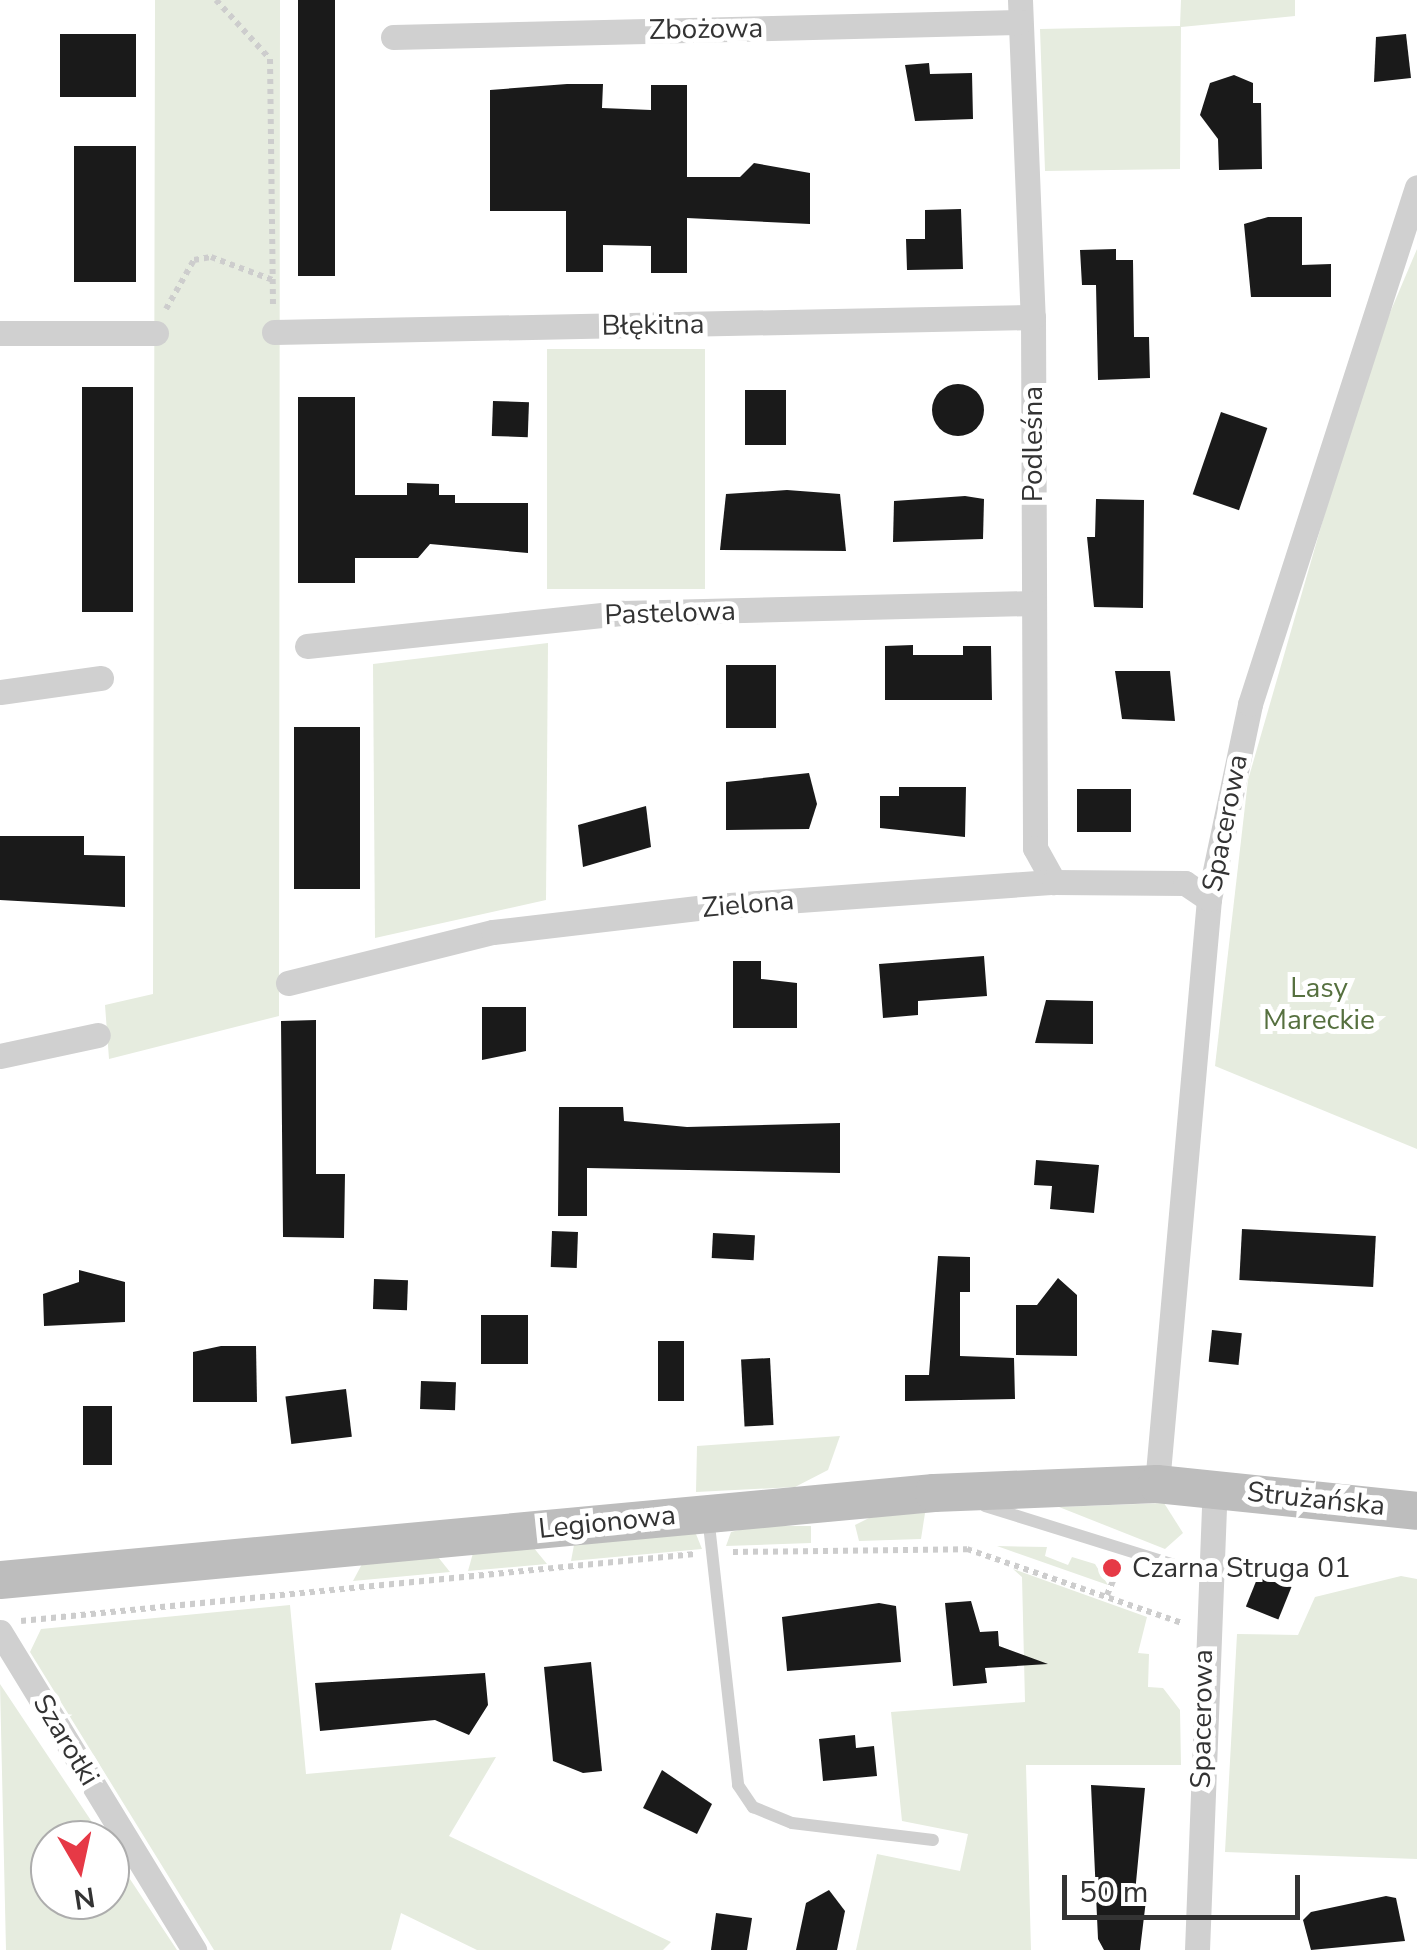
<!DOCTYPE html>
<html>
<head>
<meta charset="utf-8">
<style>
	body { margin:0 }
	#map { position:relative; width:1417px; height:1950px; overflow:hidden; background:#fff; font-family:"Nunito Sans",sans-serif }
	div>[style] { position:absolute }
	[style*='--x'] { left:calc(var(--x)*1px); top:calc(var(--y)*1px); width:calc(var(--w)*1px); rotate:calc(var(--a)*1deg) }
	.green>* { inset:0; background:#e6ecdf; transform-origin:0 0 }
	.building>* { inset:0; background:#1a1a1a; transform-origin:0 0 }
	.round { border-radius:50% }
	.path>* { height:6px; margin-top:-3px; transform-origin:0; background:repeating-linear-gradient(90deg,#cdcdcd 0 5px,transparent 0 10px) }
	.service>* { height:12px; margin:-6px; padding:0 6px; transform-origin:6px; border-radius:6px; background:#d0d0d0 }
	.minor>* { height:25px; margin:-12.5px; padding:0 12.5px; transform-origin:12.5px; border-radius:12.5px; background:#d0d0d0 }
	.secondary>* { height:38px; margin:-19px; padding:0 19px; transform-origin:19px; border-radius:19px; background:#bdbdbd }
	.dots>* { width:28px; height:28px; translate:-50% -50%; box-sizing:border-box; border:5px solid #fff; border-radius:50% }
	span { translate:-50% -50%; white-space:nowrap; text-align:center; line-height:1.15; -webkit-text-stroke:10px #fff; paint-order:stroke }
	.street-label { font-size:28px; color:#333 }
	.park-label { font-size:28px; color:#56703f }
	.poi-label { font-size:28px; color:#333 }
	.left { translate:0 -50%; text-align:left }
	.north { position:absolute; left:30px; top:1820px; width:100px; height:100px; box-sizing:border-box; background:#fff; border:2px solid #adadad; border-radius:50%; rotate:171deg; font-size:28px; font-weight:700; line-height:40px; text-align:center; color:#333 }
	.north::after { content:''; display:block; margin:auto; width:35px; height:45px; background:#e63946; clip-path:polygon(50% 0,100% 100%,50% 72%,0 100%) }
	.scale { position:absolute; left:1062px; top:1875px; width:238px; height:45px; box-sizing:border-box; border:5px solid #333; border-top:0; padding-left:12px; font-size:30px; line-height:35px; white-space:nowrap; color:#333; -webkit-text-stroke:8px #fff; paint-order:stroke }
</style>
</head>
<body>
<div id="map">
	<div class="green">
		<div style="clip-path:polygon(155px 0,280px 0,279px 1016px,109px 1059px,105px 1005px,153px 994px)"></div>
		<div style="clip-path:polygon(1181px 0,1295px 0,1295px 16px,1181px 27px,1180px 169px,1045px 171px,1040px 29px,1180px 26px)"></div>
		<div style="clip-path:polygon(1417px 249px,1417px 1149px,1215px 1066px,1248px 780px,1367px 367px)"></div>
		<div style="left:705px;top:349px;width:240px;height:158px;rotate:90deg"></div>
		<div style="clip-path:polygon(548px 643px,546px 900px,375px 938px,373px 664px)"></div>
		<div style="clip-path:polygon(840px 1436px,828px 1470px,795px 1487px,696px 1492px,697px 1446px)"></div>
		<div style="clip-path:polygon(1164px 1503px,1183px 1533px,1165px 1549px,1059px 1507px)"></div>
		<div style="clip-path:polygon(925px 1513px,921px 1539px,859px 1541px,855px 1525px,875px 1515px)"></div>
		<div style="clip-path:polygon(755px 1526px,811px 1526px,811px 1543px,726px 1546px,731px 1532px)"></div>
		<div style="clip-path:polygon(677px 1533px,696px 1534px,702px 1549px,571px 1561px,574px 1545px)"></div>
		<div style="clip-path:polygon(997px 1546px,1047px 1547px,1045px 1556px,1068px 1565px,1072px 1557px,1095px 1564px,1108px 1585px)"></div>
		<div style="clip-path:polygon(533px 1547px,547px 1564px,468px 1571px,473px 1553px)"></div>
		<div style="clip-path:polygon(438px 1557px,450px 1572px,353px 1581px,362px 1564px)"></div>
		<div style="clip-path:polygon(1013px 1569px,1147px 1617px,1138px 1653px,1149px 1654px,1148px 1687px,1163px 1688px,1180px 1710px,1181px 1765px,1026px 1765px,1031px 1950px,856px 1950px,877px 1854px,960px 1871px,968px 1834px,902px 1821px,891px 1712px,1025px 1702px,1022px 1577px)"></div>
		<div style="clip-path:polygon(1401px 1576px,1417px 1579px,1417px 1859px,1225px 1852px,1237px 1634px,1298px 1635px,1315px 1597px)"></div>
		<div style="clip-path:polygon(290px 1605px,306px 1774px,496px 1757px,449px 1836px,671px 1942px,663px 1950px,477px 1950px,401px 1913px,391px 1950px,214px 1950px,30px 1652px,41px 1629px)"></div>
		<div style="clip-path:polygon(0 1684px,104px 1840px,50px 1840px,50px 1900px,110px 1900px,110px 1849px,177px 1950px,6px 1950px)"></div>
	</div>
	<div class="building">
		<div style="left:298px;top:0;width:37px;height:276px"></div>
		<div style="left:60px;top:34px;width:76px;height:63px"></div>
		<div style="clip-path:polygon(1406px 34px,1411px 78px,1374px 82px,1376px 37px)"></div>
		<div style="clip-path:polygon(929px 63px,930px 74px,972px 73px,973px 119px,915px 121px,905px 65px)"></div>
		<div style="clip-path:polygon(1234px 75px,1253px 83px,1253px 103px,1261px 103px,1262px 169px,1219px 170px,1218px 139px,1200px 115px,1210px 83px)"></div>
		<div style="clip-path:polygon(567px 84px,603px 84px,602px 108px,651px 110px,651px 85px,687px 85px,687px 177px,740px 177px,754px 163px,810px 173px,810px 224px,687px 218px,687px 273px,651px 273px,651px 246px,603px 245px,603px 272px,566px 272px,566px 211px,490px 211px,490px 90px)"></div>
		<div style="left:74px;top:146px;width:62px;height:136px"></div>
		<div style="clip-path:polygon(961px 209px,963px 269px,907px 270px,906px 239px,925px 239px,925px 210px)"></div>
		<div style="clip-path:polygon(1268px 217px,1302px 217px,1302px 265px,1331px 264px,1331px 297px,1251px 297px,1244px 224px)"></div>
		<div style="clip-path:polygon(1116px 249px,1116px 260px,1133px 260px,1134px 337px,1149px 337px,1150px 378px,1098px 380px,1096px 285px,1082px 285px,1080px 250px)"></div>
		<div class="round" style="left:932px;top:384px;width:52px;height:52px"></div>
		<div style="left:82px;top:387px;width:51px;height:225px"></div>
		<div style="left:745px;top:390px;width:41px;height:55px"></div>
		<div style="clip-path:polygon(298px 397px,355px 397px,355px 495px,407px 495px,407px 483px,439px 484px,439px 495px,455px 495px,455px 503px,528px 503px,528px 553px,430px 544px,418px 558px,355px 558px,355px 583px,298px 583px)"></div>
		<div style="left:493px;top:401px;width:36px;height:35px;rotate:2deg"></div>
		<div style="left:1221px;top:412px;width:49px;height:87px;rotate:19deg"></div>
		<div style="clip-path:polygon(787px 490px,840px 494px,846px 551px,720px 550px,726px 494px)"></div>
		<div style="clip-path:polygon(965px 496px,984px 499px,983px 539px,893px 542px,894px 501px)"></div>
		<div style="clip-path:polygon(1096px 499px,1144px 500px,1143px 608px,1094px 607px,1087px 537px,1095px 537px)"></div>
		<div style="clip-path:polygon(913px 645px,913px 655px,963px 655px,963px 646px,991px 646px,992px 700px,885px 700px,885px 646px)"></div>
		<div style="left:776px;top:665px;width:63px;height:50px;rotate:90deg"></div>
		<div style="clip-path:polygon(1115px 671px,1170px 671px,1175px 721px,1122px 719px)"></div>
		<div style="left:294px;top:727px;width:66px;height:162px"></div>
		<div style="clip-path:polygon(809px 773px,817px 804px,809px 829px,726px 830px,726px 782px)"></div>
		<div style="clip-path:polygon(899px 787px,966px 787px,965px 837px,880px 828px,880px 796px,899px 796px)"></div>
		<div style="left:1077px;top:789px;width:54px;height:43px"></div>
		<div style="clip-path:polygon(646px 806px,651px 847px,583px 867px,578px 825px)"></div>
		<div style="clip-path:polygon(0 836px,84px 836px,84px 855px,125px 856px,125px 907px,0 900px)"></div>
		<div style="clip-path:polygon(984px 956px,987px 996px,918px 1001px,918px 1015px,883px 1018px,879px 964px)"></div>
		<div style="clip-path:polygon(733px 961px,761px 961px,761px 979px,797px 983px,797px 1028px,733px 1028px)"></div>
		<div style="clip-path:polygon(1046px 1000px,1093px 1001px,1093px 1044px,1035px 1043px)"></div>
		<div style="clip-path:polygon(482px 1007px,526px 1007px,526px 1051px,482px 1060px)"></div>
		<div style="clip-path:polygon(316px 1020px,316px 1174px,345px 1174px,344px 1238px,283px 1237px,281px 1021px)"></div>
		<div style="clip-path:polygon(559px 1107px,623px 1107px,624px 1121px,687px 1127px,840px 1123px,840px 1173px,587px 1168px,587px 1216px,558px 1216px)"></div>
		<div style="clip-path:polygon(1036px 1160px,1099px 1165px,1094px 1213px,1050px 1209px,1052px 1186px,1034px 1185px)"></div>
		<div style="left:1242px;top:1229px;width:134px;height:51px;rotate:3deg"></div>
		<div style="left:552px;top:1231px;width:26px;height:36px;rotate:2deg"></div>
		<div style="left:713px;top:1233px;width:42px;height:25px;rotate:3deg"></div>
		<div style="clip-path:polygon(938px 1256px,970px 1257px,970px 1292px,960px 1292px,960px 1356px,1014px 1358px,1015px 1399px,905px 1401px,905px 1375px,929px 1375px)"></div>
		<div style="clip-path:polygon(79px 1270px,125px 1282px,125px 1322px,44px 1326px,43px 1294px,79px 1282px)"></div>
		<div style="clip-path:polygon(1058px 1278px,1077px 1295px,1077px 1356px,1016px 1355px,1016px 1305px,1037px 1305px)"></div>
		<div style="left:374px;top:1279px;width:34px;height:30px;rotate:2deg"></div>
		<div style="left:481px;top:1315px;width:47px;height:49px"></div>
		<div style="left:1212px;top:1330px;width:30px;height:32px;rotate:6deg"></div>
		<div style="left:658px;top:1341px;width:26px;height:60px"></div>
		<div style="clip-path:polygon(221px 1346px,256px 1346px,257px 1402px,193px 1402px,193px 1352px)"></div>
		<div style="left:770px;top:1358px;width:67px;height:29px;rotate:87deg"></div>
		<div style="left:421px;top:1381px;width:35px;height:28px;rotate:2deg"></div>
		<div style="left:346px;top:1389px;width:48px;height:61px;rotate:83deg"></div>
		<div style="left:83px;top:1406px;width:29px;height:59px"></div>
		<div style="left:1259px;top:1574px;width:35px;height:35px;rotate:22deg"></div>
		<div style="clip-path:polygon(971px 1601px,980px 1632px,998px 1631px,999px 1646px,1048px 1664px,985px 1668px,987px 1683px,953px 1686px,945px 1603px)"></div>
		<div style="clip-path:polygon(879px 1603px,896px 1606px,901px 1662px,787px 1671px,782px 1617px)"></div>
		<div style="clip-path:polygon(591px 1662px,602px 1771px,583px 1773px,553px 1761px,544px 1667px)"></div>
		<div style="clip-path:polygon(485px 1673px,488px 1705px,469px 1735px,435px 1720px,320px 1731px,315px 1683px)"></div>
		<div style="clip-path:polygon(855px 1735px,856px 1748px,874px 1746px,877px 1776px,823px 1781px,819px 1739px)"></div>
		<div style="clip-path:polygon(662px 1770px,712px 1804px,697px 1834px,643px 1808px)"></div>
		<div style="clip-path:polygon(1091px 1785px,1145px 1788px,1135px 1893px,1147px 1892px,1140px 1950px,1104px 1950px,1098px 1939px)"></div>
		<div style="clip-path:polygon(829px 1890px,845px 1911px,837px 1950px,796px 1950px,806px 1903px)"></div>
		<div style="clip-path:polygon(1386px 1896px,1396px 1898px,1405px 1941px,1311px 1950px,1303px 1920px,1311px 1912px)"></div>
		<div style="clip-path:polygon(716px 1913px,752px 1918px,747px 1950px,711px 1950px)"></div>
	</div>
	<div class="path">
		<div style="--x:216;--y:0;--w:80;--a:47.5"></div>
		<div style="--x:270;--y:59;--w:247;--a:89.3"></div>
		<div style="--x:166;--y:309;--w:56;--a:-60.3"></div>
		<div style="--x:194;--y:260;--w:17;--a:-10"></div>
		<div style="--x:211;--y:257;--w:66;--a:20.4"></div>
		<div style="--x:733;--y:1552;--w:234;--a:-0.7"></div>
		<div style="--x:967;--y:1549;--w:227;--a:19"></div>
		<div style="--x:1107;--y:1595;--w:25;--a:-67"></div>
		<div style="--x:21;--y:1621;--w:677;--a:-5.68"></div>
	</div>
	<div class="service">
		<div style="--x:985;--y:1506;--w:232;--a:17.3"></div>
		<div style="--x:708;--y:1516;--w:271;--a:83.6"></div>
		<div style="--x:738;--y:1785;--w:27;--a:56"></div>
		<div style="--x:753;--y:1807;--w:42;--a:22.3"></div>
		<div style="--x:792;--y:1823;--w:142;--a:6.9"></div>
	</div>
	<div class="minor">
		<div style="--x:1020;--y:0;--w:317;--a:87.7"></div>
		<div style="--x:1033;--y:317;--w:531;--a:89.78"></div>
		<div style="--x:1035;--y:848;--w:39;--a:61"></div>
		<div style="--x:393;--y:37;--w:627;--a:-1.37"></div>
		<div style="--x:274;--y:332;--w:759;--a:-1.13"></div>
		<div style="--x:0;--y:333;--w:156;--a:0"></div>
		<div style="--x:307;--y:646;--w:318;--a:-6"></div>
		<div style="--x:623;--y:613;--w:411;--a:-1.4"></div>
		<div style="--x:0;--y:692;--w:102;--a:-7.9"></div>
		<div style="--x:288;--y:983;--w:211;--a:-14"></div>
		<div style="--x:493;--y:932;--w:225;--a:-6.7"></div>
		<div style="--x:716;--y:906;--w:339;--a:-4.1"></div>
		<div style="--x:1054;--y:882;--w:131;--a:0.4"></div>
		<div style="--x:1185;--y:883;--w:29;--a:34"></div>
		<div style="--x:0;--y:1056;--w:100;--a:-12.1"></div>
		<div style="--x:1157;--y:1484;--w:587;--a:-84.92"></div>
		<div style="--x:1209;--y:899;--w:199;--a:-78.1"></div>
		<div style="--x:1250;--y:704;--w:543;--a:-72.1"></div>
		<div style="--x:0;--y:1632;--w:373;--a:58.6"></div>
		<div style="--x:1197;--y:1950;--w:462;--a:-87.8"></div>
	</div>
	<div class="secondary">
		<div style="--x:0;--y:1580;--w:938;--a:-5.32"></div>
		<div style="--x:934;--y:1493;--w:223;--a:-2.3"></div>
		<div style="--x:1157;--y:1484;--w:261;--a:5.9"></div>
	</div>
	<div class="dots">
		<div style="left:1112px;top:1568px;background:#e63946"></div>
	</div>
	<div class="street-label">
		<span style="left:706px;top:29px;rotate:-1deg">Zbożowa</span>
		<span style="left:653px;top:325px;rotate:-1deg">Błękitna</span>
		<span style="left:1033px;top:444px;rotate:-90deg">Podleśna</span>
		<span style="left:670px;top:613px;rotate:-2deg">Pastelowa</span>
		<span style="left:1225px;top:823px;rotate:-79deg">Spacerowa</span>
		<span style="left:748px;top:904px;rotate:-5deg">Zielona</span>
		<span style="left:1316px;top:1499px;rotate:6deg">Strużańska</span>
		<span style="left:607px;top:1522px;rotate:-6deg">Legionowa</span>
		<span style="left:1202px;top:1719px;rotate:-89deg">Spacerowa</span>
		<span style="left:66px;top:1740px;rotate:59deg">Szarotki</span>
	</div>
	<div class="park-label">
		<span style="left:1319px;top:1004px">Lasy<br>Mareckie</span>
	</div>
	<div class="poi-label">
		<span class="left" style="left:1132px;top:1568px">Czarna Struga 01</span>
	</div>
	<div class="north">N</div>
	<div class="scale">50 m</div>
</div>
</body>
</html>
